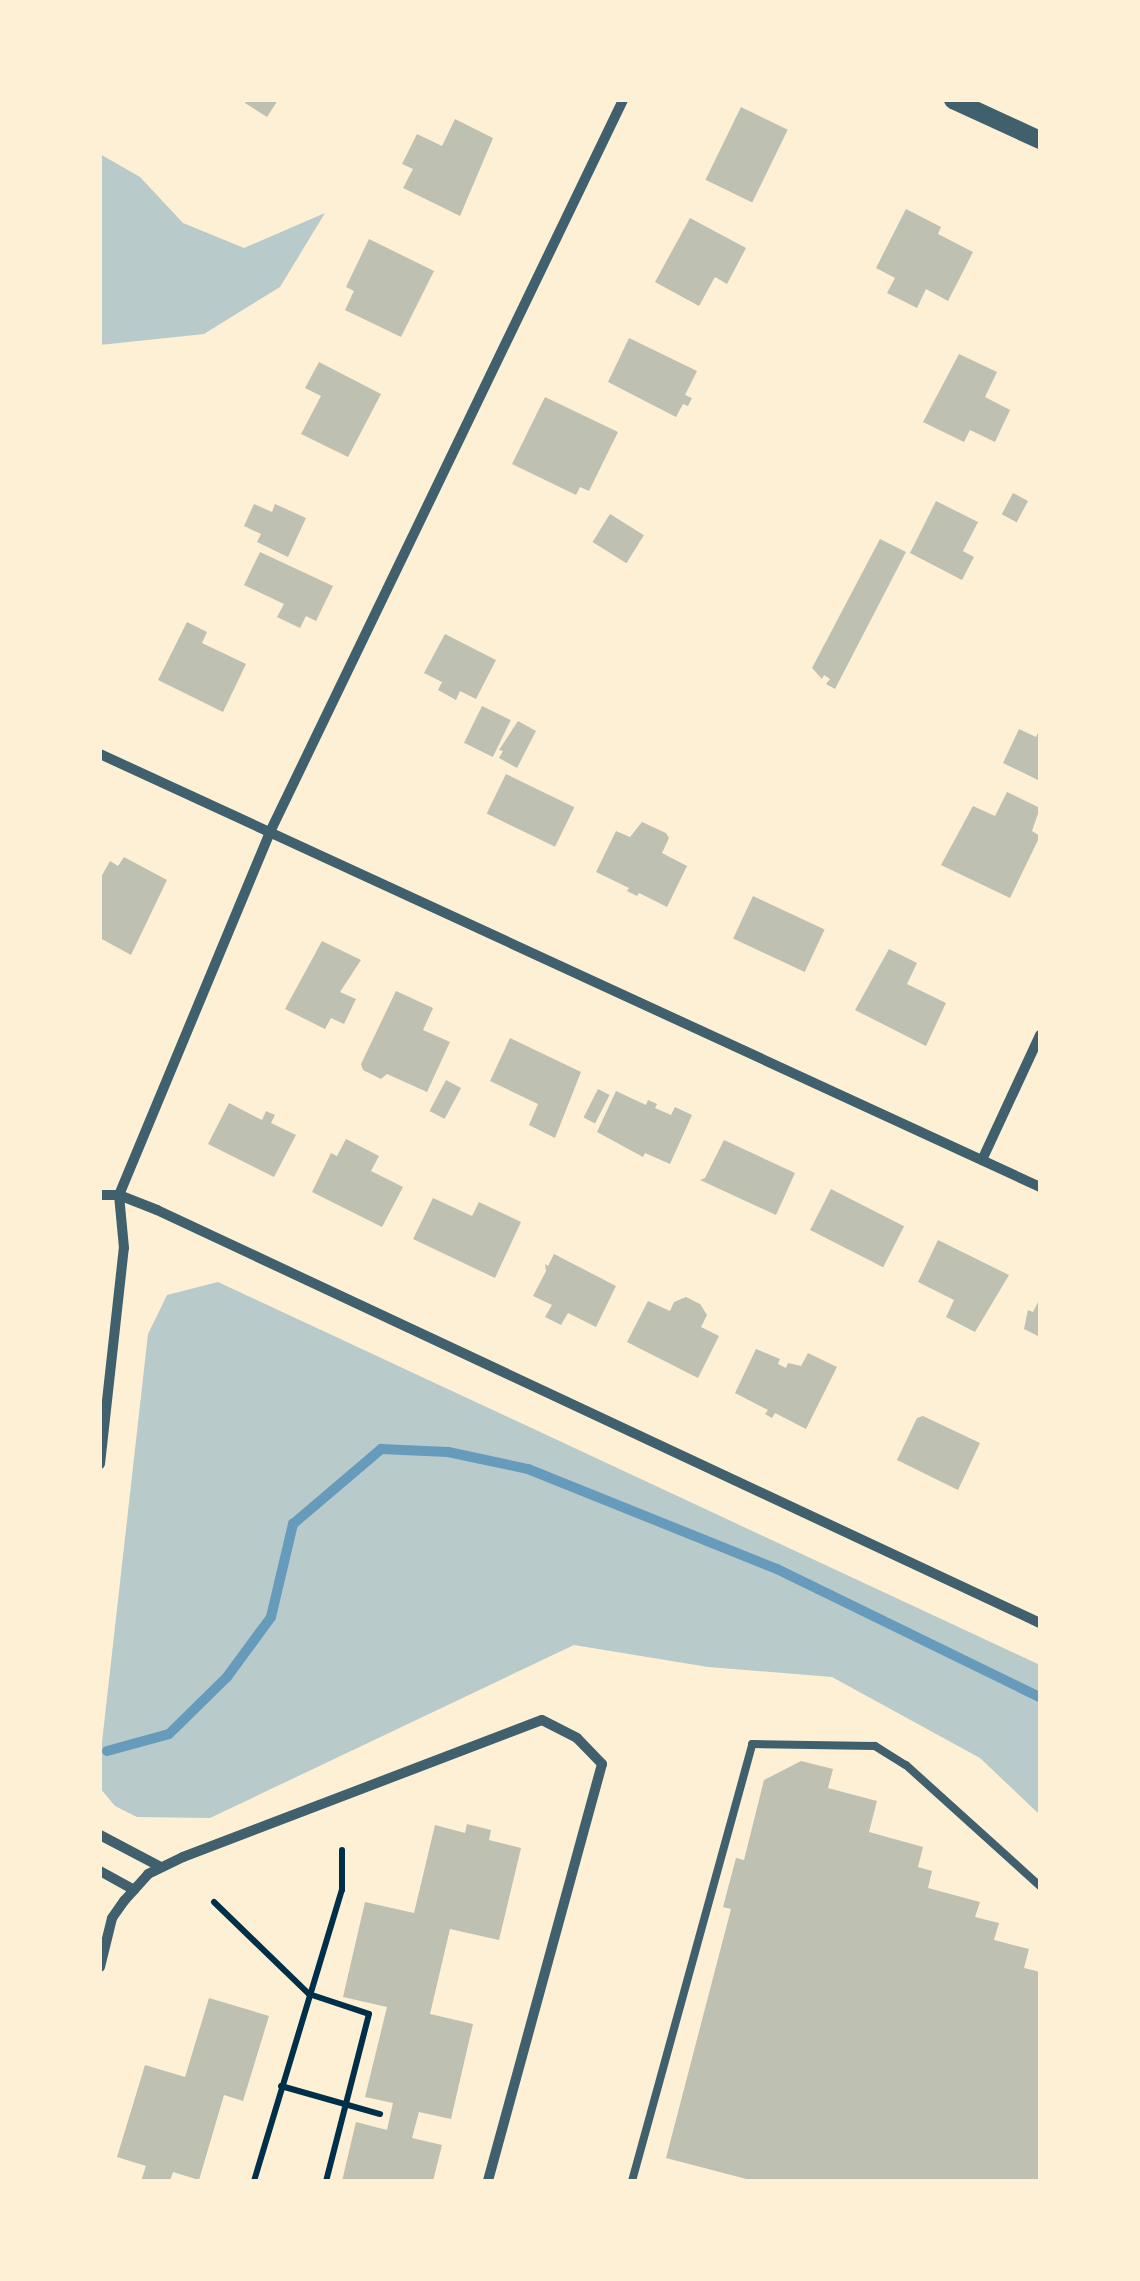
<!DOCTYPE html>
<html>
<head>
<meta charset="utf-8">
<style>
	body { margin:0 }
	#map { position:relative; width:1140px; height:2281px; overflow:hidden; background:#fdf0d5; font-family:Jost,sans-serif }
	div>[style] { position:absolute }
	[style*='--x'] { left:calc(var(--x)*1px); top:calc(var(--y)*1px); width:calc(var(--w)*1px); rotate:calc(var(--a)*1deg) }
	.green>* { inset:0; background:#b9caca }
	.stream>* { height:10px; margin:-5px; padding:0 5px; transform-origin:5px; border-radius:5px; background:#669bbc }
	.building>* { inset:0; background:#bec0b2; transform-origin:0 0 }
	.path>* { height:6px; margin:-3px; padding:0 3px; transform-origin:3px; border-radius:3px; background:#003049 }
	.service>* { height:8px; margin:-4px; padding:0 4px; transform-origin:4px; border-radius:4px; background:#3f606c }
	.minor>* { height:10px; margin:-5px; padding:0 5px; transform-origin:5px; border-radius:5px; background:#3f606c }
	.tertiary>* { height:18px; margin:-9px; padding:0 9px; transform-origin:9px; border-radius:9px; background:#3f606c }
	span { translate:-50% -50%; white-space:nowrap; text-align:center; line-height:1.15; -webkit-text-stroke:10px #fdf0d5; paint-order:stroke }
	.frame { position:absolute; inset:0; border:102px solid #fdf0d5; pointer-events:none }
</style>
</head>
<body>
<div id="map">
	<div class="green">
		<div style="clip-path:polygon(100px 154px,140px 177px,183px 223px,244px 248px,325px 213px,280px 287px,204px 334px,100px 345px)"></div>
		<div style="clip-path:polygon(218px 1282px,1040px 1665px,1040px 1815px,980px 1758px,832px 1677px,708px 1667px,574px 1645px,210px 1818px,137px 1817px,115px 1806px,100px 1788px,100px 1760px,148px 1334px,167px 1295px)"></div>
	</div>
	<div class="stream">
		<div style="--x:107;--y:1751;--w:64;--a:-15.3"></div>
		<div style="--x:169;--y:1734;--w:81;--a:-44.5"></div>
		<div style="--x:227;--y:1677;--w:74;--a:-53.7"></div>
		<div style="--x:271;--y:1617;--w:96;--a:-76.7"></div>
		<div style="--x:293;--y:1524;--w:116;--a:-40.4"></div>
		<div style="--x:381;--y:1449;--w:67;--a:2.6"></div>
		<div style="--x:448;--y:1452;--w:82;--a:12"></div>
		<div style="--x:528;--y:1469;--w:268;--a:21.9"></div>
		<div style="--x:777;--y:1569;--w:292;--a:26"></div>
	</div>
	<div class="building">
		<div style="clip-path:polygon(247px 100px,278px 100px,267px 117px,245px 103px)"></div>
		<div style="left:741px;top:107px;width:52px;height:81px;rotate:26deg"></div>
		<div style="clip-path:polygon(455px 119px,493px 138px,460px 216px,403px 188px,413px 169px,402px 164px,417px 134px,442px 146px)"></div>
		<div style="clip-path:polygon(906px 209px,941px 227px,938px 234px,973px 252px,948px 301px,926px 289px,917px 308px,887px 293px,895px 278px,876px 268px)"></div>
		<div style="clip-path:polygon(690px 218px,746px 248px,727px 284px,715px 277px,699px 306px,655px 282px)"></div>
		<div style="clip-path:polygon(369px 239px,434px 271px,401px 337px,345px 310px,354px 291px,346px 287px)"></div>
		<div style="clip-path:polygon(629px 338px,697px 371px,685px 395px,692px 398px,688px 406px,683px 404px,676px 417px,608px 382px)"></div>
		<div style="clip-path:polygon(959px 354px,997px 372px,985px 397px,1010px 410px,995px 442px,970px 430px,964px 442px,923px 422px)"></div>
		<div style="clip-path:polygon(319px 362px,381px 394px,348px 457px,301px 434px,321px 396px,305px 388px)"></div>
		<div style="clip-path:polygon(545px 397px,618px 432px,589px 491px,580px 487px,576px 495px,512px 464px)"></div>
		<div style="left:1013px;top:493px;width:17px;height:24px;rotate:28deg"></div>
		<div style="clip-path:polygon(936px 501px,978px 522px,963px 551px,974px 557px,962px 580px,910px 553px)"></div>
		<div style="clip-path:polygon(254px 504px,272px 512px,275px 504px,306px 518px,288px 557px,257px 542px,261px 534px,244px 526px)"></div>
		<div style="left:610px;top:514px;width:40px;height:33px;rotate:32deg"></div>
		<div style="clip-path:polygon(880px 539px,906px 552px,835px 689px,826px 684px,830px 679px,824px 675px,822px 679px,812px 668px)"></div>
		<div style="clip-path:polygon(260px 552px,333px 586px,316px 621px,306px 616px,300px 628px,277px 617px,284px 604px,244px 585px)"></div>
		<div style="clip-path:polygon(187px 622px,207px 632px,202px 643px,246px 664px,223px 712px,158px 680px)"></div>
		<div style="clip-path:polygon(445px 634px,496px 660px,476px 699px,460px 691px,456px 700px,438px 690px,442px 682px,424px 673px)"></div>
		<div style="left:482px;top:706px;width:32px;height:41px;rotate:26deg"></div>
		<div style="clip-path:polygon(518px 721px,536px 731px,517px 768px,499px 758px,503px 751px,499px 750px)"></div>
		<div style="clip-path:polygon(1019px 729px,1036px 737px,1040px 729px,1040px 781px,1003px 763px)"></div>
		<div style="left:506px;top:774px;width:76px;height:44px;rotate:26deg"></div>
		<div style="clip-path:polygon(1007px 792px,1040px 808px,1032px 831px,1040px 836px,1010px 898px,941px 865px,973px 806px,995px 816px)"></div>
		<div style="clip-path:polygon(642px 822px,666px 833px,669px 838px,662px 853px,687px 866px,667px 907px,639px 893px,637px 896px,627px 891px,629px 888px,596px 872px,616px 831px,630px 837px)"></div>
		<div style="clip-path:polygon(124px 857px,167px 880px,131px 955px,100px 938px,100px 879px,110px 861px,118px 866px)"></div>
		<div style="left:753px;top:896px;width:79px;height:47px;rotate:25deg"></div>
		<div style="clip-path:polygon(322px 941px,361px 960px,340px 992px,356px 999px,344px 1024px,331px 1018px,325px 1029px,285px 1009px)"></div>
		<div style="clip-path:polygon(889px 949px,917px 963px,907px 984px,946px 1003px,926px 1046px,855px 1010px)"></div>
		<div style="clip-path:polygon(396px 991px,433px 1008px,423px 1030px,450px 1042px,427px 1092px,387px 1074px,381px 1079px,363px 1070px,361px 1064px)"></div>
		<div style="clip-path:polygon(510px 1038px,581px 1072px,555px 1138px,529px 1125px,538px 1104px,490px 1081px)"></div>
		<div style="left:446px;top:1080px;width:17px;height:35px;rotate:28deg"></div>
		<div style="left:598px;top:1089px;width:13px;height:32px;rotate:27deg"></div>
		<div style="clip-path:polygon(616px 1091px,646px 1105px,648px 1100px,657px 1104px,655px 1108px,671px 1115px,675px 1107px,692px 1115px,670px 1164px,645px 1153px,643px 1157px,597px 1132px)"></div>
		<div style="clip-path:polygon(229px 1103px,262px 1120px,266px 1111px,275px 1115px,271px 1123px,296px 1135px,274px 1177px,208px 1144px)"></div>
		<div style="clip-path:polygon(346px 1139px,379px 1156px,371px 1171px,403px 1187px,382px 1227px,312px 1192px,331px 1153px,337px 1156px)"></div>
		<div style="clip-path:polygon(724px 1140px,795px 1173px,776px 1215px,700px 1180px,705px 1178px)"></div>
		<div style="left:831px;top:1189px;width:82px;height:46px;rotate:27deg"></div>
		<div style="clip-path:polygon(433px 1198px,472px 1216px,479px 1202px,521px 1222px,495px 1278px,413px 1239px)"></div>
		<div style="clip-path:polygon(938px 1240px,1009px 1275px,975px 1332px,946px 1317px,954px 1300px,918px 1282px)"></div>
		<div style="clip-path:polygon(554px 1254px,616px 1286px,596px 1327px,568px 1313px,561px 1325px,545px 1317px,552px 1305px,533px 1296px,546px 1271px,545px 1264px,548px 1266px)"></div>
		<div style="clip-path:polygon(686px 1297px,700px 1304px,707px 1315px,701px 1327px,719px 1336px,698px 1378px,627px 1342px,648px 1301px,670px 1311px,674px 1302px)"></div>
		<div style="clip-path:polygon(1040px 1298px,1040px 1337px,1024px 1329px,1028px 1310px,1033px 1312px)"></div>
		<div style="clip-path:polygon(756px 1349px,780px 1359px,778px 1364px,786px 1368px,788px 1363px,801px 1366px,808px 1353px,837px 1367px,806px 1429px,775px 1413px,772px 1418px,765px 1414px,768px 1410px,735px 1393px)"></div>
		<div style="clip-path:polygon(923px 1416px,980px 1443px,958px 1490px,897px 1460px,917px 1418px)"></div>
		<div style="clip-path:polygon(801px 1761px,833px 1769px,828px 1788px,877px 1801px,869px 1832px,923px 1847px,918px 1867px,932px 1871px,928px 1888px,980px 1902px,975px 1917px,999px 1923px,994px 1940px,1029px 1949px,1024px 1968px,1040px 1972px,1040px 2181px,754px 2181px,666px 2158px,731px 1909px,723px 1907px,736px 1858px,744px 1860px,764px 1780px)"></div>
		<div style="clip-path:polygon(467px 1824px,491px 1830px,489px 1840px,521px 1848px,499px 1940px,450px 1929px,430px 2014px,473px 2024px,451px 2119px,419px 2112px,412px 2138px,442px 2145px,433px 2181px,342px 2181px,356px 2122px,387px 2130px,393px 2103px,365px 2097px,387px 2007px,343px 1997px,365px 1902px,414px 1913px,435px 1825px,465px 1833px)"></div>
		<div style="clip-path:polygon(209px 1998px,269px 2016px,243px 2101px,224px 2095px,199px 2180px,173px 2172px,170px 2181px,141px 2181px,146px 2166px,117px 2157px,145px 2065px,185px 2077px)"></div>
	</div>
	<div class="path">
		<div style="--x:214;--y:1902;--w:132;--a:44.1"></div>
		<div style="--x:309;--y:1994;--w:63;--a:18.4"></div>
		<div style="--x:369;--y:2014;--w:172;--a:104.4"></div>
		<div style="--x:281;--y:2086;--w:103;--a:15.8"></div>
		<div style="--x:254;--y:2181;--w:304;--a:-73.2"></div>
		<div style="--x:342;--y:1890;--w:40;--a:-90"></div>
	</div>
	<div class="service">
		<div style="--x:632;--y:2181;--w:453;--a:-74.6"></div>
		<div style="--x:752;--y:1744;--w:123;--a:0.9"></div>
		<div style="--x:875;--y:1746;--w:36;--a:32"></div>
		<div style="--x:906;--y:1765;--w:181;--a:42.1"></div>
	</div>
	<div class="minor">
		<div style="--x:100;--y:754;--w:1035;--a:24.73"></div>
		<div style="--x:982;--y:1160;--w:138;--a:-65.1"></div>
		<div style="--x:100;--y:1195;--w:19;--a:0"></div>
		<div style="--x:119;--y:1195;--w:41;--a:21.5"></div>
		<div style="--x:157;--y:1210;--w:975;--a:25.07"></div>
		<div style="--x:100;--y:1464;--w:217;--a:-83.7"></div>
		<div style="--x:124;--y:1248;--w:53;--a:-95.4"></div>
		<div style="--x:119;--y:1195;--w:391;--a:-67.4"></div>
		<div style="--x:269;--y:834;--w:815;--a:-64.25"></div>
		<div style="--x:100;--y:1835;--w:69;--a:27.7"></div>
		<div style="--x:100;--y:1871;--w:39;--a:29"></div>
		<div style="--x:100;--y:1967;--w:50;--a:-76.2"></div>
		<div style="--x:112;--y:1918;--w:21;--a:-55"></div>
		<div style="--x:124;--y:1901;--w:36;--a:-48"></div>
		<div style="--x:148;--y:1874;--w:39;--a:-26"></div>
		<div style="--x:183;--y:1857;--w:384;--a:-20.9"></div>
		<div style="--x:542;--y:1720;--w:39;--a:27"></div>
		<div style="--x:577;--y:1738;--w:36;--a:46"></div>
		<div style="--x:602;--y:1764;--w:432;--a:105.3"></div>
	</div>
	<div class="tertiary">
		<div style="--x:953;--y:100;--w:96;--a:24.7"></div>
	</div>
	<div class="frame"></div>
</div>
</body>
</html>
